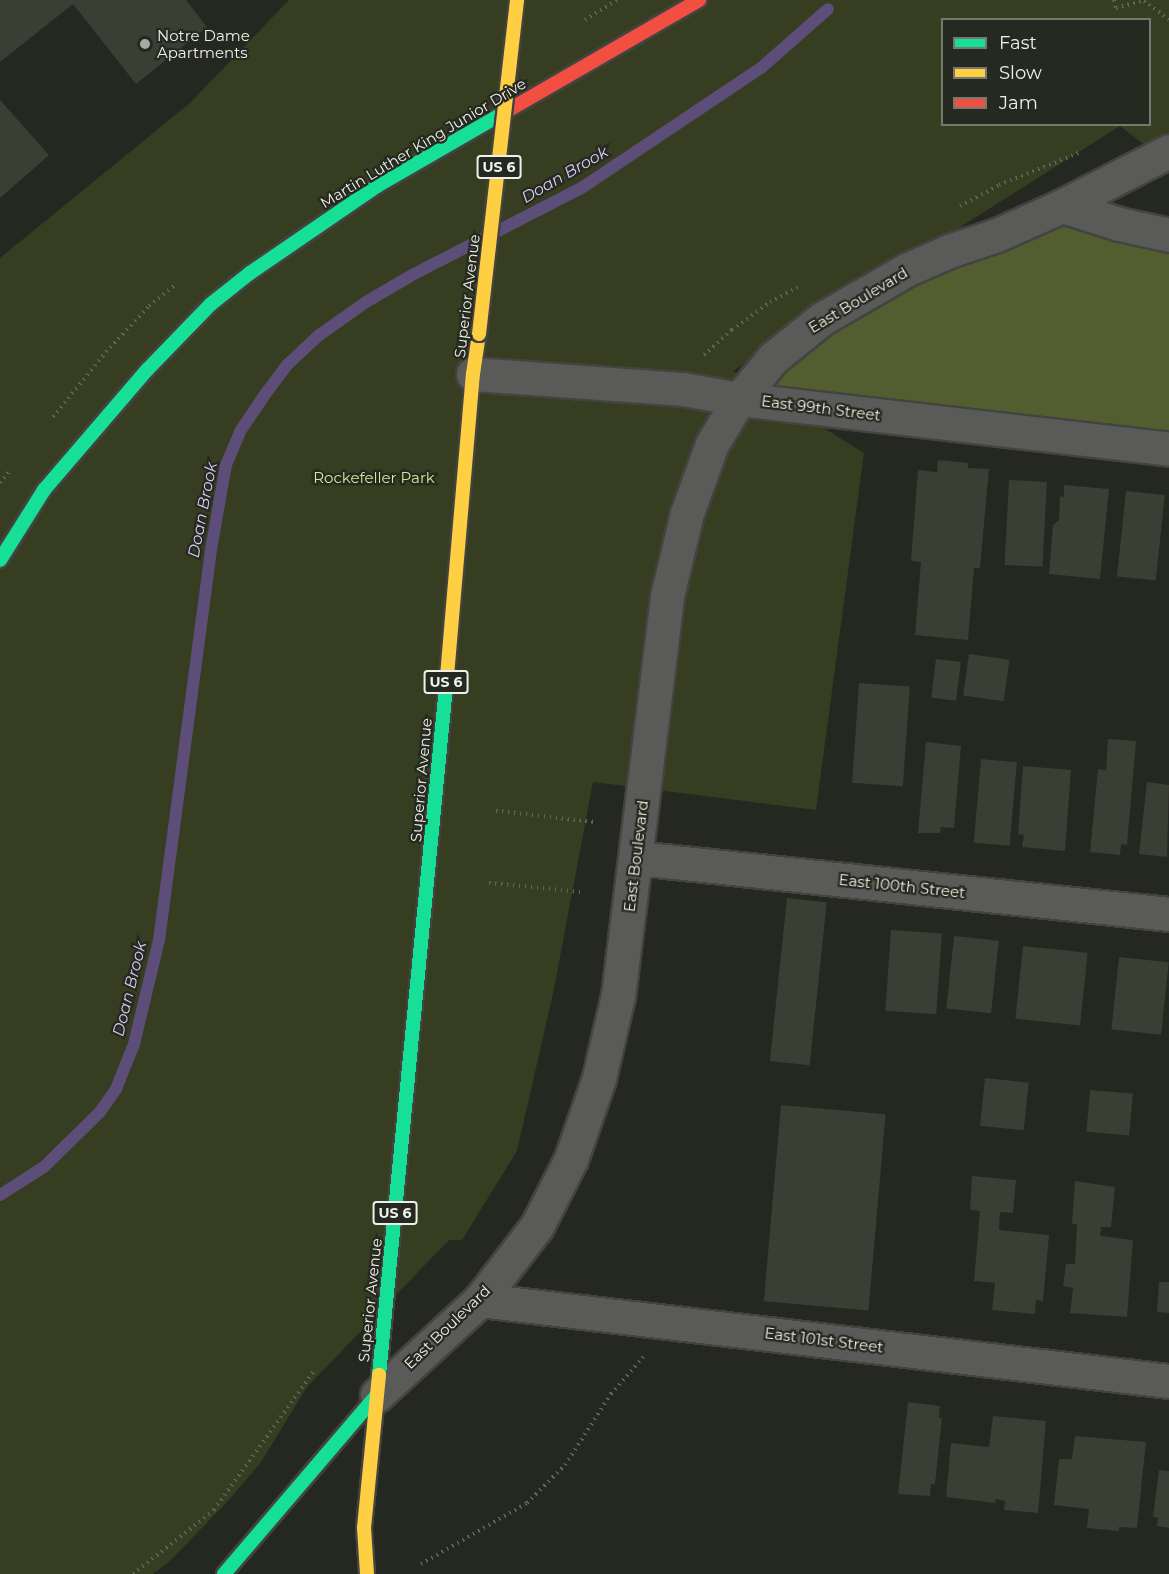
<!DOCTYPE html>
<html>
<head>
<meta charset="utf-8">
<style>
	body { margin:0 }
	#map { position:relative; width:1169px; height:1574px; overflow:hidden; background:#252721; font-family:Montserrat,sans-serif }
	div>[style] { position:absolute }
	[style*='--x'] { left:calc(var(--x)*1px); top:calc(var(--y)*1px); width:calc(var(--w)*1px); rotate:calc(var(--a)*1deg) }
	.green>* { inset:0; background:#363d20 }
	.forest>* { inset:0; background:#525d30 }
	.stream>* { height:12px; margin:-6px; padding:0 6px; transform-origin:6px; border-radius:6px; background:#5c4e78 }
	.building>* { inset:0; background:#3b3e32; transform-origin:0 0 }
	.path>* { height:4px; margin-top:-2px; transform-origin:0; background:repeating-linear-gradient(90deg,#62635f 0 1.5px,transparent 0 6px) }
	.roads { filter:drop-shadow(2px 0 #434440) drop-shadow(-2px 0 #434440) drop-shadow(0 2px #434440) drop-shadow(0 -2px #434440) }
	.street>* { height:33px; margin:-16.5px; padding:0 16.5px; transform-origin:16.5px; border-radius:16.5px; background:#5a5b58 }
	.fast>* { height:14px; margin:-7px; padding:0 7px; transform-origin:7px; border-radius:7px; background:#16e098 }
	.slow>* { height:14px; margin:-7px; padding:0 7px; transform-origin:7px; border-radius:7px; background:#ffcf43 }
	.jam>* { height:14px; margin:-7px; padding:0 7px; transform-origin:7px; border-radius:7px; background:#f24e42 }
	.bridges { filter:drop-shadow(2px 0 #434440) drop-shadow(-2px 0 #434440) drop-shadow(0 2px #434440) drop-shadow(0 -2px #434440) }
	.slow-bridge>* { height:14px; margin:-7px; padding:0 7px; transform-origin:7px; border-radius:7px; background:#ffcf43 }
	.dots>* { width:16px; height:16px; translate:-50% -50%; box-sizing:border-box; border:3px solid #26291f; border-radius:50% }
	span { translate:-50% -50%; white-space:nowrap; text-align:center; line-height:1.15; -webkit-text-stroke:4.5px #26291f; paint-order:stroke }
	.shield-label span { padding:2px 4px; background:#26291f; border:2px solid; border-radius:4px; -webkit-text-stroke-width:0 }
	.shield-label { font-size:14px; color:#eef0ea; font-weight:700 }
	.poi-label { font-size:15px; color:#eef0ea }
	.left { translate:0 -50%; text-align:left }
	.street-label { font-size:15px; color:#eef0ea }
	.park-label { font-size:15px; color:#d2e897 }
	.water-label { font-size:16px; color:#d9cdfa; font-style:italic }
	.legend { position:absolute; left:941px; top:18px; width:210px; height:108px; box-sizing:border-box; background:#26291f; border:2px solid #767970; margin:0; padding:8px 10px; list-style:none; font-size:18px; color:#eef0ea }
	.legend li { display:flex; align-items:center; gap:12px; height:30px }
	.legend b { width:30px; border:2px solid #767970 }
</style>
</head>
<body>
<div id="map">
	<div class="green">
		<div style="clip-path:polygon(evenodd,289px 0,1169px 0,1169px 164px,1120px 126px,733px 371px,864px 453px,816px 810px,593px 782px,553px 994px,517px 1151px,462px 1240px,449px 1240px,307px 1387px,261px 1462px,228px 1501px,169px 1562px,153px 1574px,0 1574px,0 258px,190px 103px,289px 0,942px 20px,1150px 20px,1150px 124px,942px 124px,942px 20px)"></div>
	</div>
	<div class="forest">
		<div style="clip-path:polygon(1062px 206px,1169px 235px,1169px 449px,739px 399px,773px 358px)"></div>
	</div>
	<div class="stream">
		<div style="--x:0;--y:1195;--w:52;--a:-32.5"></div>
		<div style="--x:44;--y:1167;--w:78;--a:-44.5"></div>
		<div style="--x:100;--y:1112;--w:28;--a:-55"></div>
		<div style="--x:116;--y:1089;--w:48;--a:-68.2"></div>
		<div style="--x:134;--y:1044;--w:107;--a:-76.5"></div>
		<div style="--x:159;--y:940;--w:400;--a:-82.4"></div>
		<div style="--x:212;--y:544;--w:80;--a:-80"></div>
		<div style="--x:226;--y:465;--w:38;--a:-67"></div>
		<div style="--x:241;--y:430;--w:40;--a:-56"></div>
		<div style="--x:263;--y:397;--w:39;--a:-53"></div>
		<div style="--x:286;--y:366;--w:44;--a:-43.2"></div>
		<div style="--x:318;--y:336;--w:59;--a:-35.3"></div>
		<div style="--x:366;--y:302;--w:56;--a:-30.3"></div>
		<div style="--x:414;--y:274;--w:190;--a:-27.2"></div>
		<div style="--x:583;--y:187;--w:214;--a:-33.8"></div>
		<div style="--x:761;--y:68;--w:89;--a:-41.4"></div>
	</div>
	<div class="building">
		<div style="clip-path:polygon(0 0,186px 0,207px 27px,136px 84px,73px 4px,0 62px)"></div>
		<div style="clip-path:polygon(0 100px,49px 155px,0 198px)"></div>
		<div style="clip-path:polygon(938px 460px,968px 463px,968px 468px,989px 469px,980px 568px,974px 568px,968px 640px,915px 635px,921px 562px,911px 561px,918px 470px,937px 472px)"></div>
		<div style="left:1009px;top:480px;width:38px;height:85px;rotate:3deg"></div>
		<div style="clip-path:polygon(1064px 485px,1109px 489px,1100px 579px,1049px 574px,1053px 525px,1059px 520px,1060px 496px,1064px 497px)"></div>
		<div style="left:1126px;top:491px;width:39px;height:86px;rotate:6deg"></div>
		<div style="left:969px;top:654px;width:41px;height:42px;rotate:8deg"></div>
		<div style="left:936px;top:659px;width:25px;height:39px;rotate:7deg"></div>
		<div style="left:859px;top:683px;width:51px;height:100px;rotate:4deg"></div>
		<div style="clip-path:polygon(1108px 739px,1136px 741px,1127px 845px,1121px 844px,1120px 855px,1090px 852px,1098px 769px,1106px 770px)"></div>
		<div style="clip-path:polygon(926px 742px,961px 746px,954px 828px,941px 827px,940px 833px,918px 833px)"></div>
		<div style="left:981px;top:759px;width:36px;height:84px;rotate:5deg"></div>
		<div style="clip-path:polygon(1023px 766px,1071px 770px,1065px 851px,1022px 847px,1024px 835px,1018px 834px)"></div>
		<div style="clip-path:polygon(1147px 782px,1169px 785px,1167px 857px,1139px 854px)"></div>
		<div style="left:787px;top:898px;width:40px;height:164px;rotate:6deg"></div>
		<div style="left:891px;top:930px;width:51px;height:81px;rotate:4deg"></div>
		<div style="left:954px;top:936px;width:45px;height:73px;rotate:6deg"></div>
		<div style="left:1023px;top:946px;width:65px;height:73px;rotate:6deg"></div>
		<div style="left:1119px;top:957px;width:50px;height:73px;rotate:6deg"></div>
		<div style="left:985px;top:1078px;width:44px;height:48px;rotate:6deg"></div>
		<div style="left:1090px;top:1090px;width:43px;height:42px;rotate:5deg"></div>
		<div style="left:781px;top:1105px;width:105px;height:197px;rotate:5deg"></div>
		<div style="clip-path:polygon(972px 1176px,1016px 1180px,1013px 1213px,1000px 1212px,999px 1230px,1049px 1235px,1043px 1301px,1036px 1300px,1035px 1314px,992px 1310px,995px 1283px,974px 1281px,980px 1211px,970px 1210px)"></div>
		<div style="clip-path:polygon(1075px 1181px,1115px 1187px,1111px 1227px,1101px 1227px,1100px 1236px,1133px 1240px,1127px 1317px,1070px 1313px,1073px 1288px,1063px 1286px,1066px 1264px,1075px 1264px,1077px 1224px,1072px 1224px)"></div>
		<div style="clip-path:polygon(1159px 1282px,1169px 1282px,1169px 1313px,1157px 1312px)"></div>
		<div style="clip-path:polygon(908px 1402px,940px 1406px,939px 1418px,942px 1418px,935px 1484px,931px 1484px,930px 1496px,898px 1494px)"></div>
		<div style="clip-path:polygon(993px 1416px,1046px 1421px,1038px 1513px,1004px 1510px,1005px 1501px,996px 1499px,995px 1503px,946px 1497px,951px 1443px,989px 1447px)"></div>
		<div style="clip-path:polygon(1075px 1436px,1146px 1442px,1137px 1528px,1119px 1527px,1119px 1531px,1087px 1528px,1089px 1509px,1054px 1505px,1059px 1459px,1072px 1459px)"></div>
		<div style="clip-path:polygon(1159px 1470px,1169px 1471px,1169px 1528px,1157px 1526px,1158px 1518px,1153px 1517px)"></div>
	</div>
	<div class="path">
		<div style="--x:1114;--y:0;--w:8;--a:76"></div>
		<div style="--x:1116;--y:8;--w:31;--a:-15"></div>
		<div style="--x:1144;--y:1;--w:31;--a:37"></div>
		<div style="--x:585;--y:20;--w:38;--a:-32"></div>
		<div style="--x:960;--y:206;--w:44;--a:-28.3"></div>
		<div style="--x:999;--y:185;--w:88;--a:-21.9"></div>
		<div style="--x:704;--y:355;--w:38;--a:-42"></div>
		<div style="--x:732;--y:330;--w:47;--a:-36.4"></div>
		<div style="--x:770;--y:302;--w:34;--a:-28"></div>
		<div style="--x:53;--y:417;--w:84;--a:-50.8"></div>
		<div style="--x:106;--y:352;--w:63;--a:-46.9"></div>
		<div style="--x:149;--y:306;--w:35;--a:-39"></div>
		<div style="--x:0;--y:483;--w:18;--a:-52"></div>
		<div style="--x:496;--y:811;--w:100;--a:6.3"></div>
		<div style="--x:489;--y:883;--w:95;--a:5.4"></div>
		<div style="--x:421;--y:1564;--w:122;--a:-29.9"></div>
		<div style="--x:527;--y:1503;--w:54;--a:-45"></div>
		<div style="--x:565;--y:1465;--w:85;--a:-57.1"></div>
		<div style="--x:611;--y:1394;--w:50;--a:-49"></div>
		<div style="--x:133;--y:1574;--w:103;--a:-38.3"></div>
		<div style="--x:214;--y:1510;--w:170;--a:-54.3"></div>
	</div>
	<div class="roads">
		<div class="street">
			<div style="--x:1062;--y:206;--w:120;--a:-27.2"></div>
			<div style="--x:473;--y:374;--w:211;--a:4.1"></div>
			<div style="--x:683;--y:389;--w:57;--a:10.1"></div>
			<div style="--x:739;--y:399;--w:433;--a:6.6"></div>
			<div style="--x:636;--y:858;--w:536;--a:6"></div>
			<div style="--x:480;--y:1300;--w:694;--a:6.71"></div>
			<div style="--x:377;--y:1395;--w:140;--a:-42.7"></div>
			<div style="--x:480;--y:1300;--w:93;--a:-52.4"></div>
			<div style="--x:537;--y:1226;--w:75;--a:-63.1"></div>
			<div style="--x:571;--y:1159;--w:86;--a:-70.9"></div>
			<div style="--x:599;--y:1078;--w:84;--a:-77"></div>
			<div style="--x:618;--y:996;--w:403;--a:-83"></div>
			<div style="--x:667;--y:596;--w:85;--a:-76.5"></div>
			<div style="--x:687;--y:513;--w:73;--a:-70.1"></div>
			<div style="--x:712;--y:444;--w:52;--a:-59"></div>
			<div style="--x:739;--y:399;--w:53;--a:-50.3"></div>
			<div style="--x:773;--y:358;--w:64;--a:-38.7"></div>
			<div style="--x:823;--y:318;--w:96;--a:-30"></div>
			<div style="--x:906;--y:270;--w:47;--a:-23.8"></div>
			<div style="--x:949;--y:251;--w:51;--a:-18.4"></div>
			<div style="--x:997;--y:235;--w:71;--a:-24"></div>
			<div style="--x:1062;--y:206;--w:60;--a:17.5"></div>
			<div style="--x:1119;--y:224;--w:51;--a:12.4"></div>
		</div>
		<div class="fast">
			<div style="--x:0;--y:560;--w:83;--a:-57.8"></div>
			<div style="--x:44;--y:490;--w:158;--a:-49.4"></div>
			<div style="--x:147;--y:370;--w:92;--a:-45.9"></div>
			<div style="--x:211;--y:304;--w:50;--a:-38.5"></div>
			<div style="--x:250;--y:273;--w:154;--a:-34.4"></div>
			<div style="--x:377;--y:186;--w:150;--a:-30"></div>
			<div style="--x:379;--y:1375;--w:702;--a:-84.44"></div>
			<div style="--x:224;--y:1574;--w:235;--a:-49.5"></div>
		</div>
		<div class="slow">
			<div style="--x:447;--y:676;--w:303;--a:-85.1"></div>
			<div style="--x:473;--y:374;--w:40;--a:-81.5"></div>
			<div style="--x:367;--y:1574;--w:46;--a:-93.7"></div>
			<div style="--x:364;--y:1528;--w:154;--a:-84.4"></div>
		</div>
		<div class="jam">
			<div style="--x:507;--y:111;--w:222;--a:-30"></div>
		</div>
	</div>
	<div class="bridges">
		<div class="slow-bridge">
			<div style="--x:479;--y:334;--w:336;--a:-83.5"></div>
		</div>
	</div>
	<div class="dots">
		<div style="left:145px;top:44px;background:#a8aaa4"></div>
	</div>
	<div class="shield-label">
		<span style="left:499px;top:167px">US 6</span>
		<span style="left:446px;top:682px">US 6</span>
		<span style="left:395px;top:1213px">US 6</span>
	</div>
	<div class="poi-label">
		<span class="left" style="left:157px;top:44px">Notre Dame<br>Apartments</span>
	</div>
	<div class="street-label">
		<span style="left:423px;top:143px;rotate:-31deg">Martin Luther King Junior Drive</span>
		<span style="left:467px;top:296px;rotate:-83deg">Superior Avenue</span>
		<span style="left:858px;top:300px;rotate:-31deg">East Boulevard</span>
		<span style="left:821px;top:408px;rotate:7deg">East 99th Street</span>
		<span style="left:421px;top:780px;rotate:-85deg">Superior Avenue</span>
		<span style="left:636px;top:856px;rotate:-83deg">East Boulevard</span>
		<span style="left:902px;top:886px;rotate:6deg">East 100th Street</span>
		<span style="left:370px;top:1300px;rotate:-84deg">Superior Avenue</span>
		<span style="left:447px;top:1327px;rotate:-44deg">East Boulevard</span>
		<span style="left:824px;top:1340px;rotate:7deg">East 101st Street</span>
	</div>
	<div class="park-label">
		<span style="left:374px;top:478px">Rockefeller Park</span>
	</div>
	<div class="water-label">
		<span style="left:565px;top:175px;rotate:-30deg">Doan Brook</span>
		<span style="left:203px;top:510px;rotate:-79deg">Doan Brook</span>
		<span style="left:130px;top:989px;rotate:-76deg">Doan Brook</span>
	</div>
	<ul class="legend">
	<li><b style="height:8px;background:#16e098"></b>Fast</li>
	<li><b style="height:8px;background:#ffcf43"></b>Slow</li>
	<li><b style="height:8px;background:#f24e42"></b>Jam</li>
	</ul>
</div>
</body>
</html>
